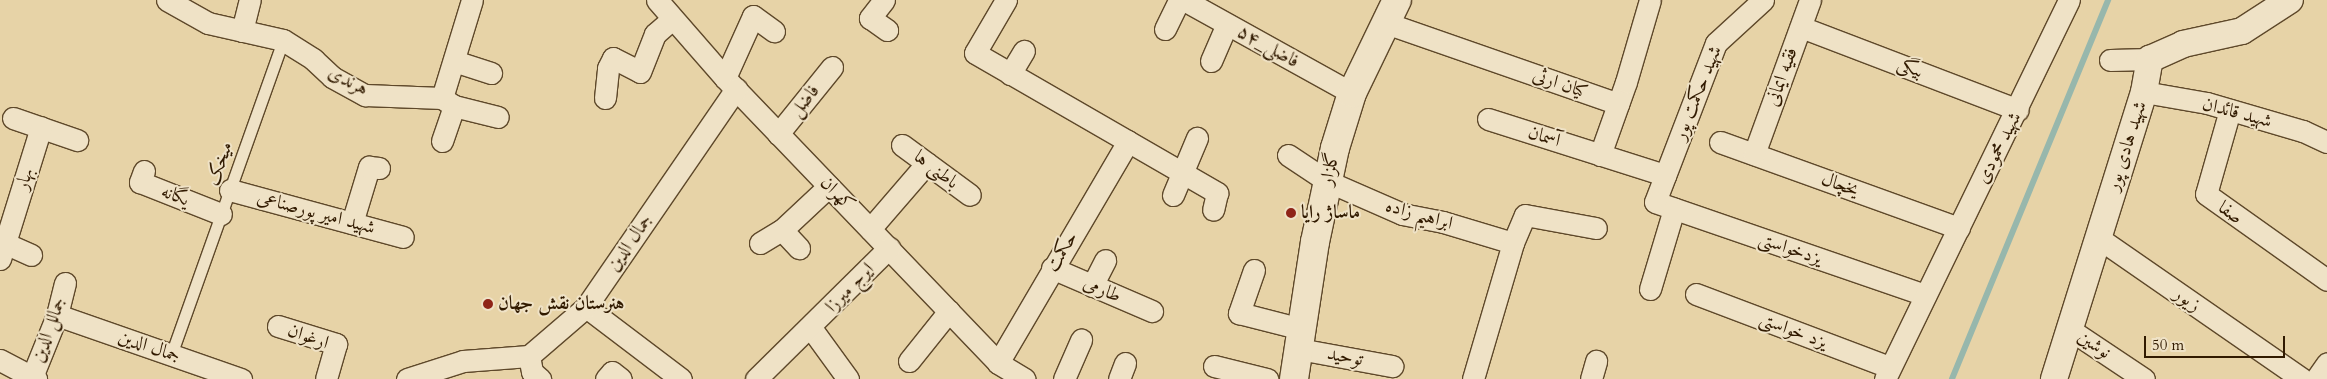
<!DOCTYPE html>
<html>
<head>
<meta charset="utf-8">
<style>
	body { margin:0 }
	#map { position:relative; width:2327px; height:379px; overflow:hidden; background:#e7d3a7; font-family:Cardo,Amiri,serif }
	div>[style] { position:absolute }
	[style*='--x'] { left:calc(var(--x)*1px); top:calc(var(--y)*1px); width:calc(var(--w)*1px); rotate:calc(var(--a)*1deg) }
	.stream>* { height:5.5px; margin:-2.75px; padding:0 2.75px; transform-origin:2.75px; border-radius:2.75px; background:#97b7ac }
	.roads { filter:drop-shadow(1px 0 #5e482a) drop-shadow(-1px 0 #5e482a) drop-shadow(0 1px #5e482a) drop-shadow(0 -1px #5e482a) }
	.service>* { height:11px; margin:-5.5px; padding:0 5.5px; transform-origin:5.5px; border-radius:5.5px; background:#efe2c6 }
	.minor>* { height:21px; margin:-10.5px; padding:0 10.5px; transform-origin:10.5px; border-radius:10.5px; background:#efe2c6 }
	.tertiary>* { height:26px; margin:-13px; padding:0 13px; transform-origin:13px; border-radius:13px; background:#efe2c6 }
	.secondary>* { height:28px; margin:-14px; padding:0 14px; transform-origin:14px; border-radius:14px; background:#efe2c6 }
	.dots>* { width:14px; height:14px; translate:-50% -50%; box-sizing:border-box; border:2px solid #efe2c6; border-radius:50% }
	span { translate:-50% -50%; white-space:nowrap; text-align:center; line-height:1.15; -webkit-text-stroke:4px #efe2c6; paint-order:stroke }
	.street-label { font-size:19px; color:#311a00 }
	.poi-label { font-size:19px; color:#311a00; font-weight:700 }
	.left { translate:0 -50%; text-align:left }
	.scale { position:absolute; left:2144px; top:336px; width:141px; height:22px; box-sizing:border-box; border:2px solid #311a00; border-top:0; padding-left:6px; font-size:15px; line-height:18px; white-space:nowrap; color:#311a00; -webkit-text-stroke:4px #efe2c6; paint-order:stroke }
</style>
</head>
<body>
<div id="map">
	<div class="stream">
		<div style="--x:1952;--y:379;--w:410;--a:-67.6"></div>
	</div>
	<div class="roads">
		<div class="service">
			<div style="--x:171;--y:355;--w:334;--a:-70.4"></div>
		</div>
		<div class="minor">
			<div style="--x:167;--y:0;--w:47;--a:29.3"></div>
			<div style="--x:208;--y:23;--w:77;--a:12.8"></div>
			<div style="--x:283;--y:40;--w:36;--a:32"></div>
			<div style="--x:313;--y:59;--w:26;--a:43"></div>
			<div style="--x:332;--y:77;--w:38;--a:29"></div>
			<div style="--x:365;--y:95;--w:77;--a:2.2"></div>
			<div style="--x:657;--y:0;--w:103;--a:48.9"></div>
			<div style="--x:725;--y:78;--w:395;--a:46.2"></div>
			<div style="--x:998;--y:363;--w:31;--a:31"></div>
			<div style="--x:884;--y:0;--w:23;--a:128"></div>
			<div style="--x:870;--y:18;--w:21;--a:35"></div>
			<div style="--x:1006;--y:0;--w:61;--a:120.3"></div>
			<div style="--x:975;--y:53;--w:280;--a:30"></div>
			<div style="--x:1217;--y:193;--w:17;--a:103"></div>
			<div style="--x:1184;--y:0;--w:192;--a:29"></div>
			<div style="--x:1763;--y:0;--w:64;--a:137.5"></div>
			<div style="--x:1716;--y:43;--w:170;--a:111"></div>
			<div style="--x:1655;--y:202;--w:286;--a:19"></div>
			<div style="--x:1386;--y:23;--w:246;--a:19.2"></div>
			<div style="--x:1801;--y:27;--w:232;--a:20.9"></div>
			<div style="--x:1165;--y:29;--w:32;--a:-64"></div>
			<div style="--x:242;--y:31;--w:32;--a:-76"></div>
			<div style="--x:2110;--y:60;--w:40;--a:-1.4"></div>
			<div style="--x:454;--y:61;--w:39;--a:18"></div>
			<div style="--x:1211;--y:61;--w:40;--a:-66.6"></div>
			<div style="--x:1010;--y:74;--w:27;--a:-59"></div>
			<div style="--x:725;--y:78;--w:68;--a:-65.7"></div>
			<div style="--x:753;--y:16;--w:26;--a:36"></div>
			<div style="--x:2144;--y:92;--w:64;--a:9.9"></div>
			<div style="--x:2207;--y:103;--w:100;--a:16.3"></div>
			<div style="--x:2303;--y:131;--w:26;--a:25"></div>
			<div style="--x:442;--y:98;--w:102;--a:-73"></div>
			<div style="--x:442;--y:98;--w:14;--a:34"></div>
			<div style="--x:454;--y:106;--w:45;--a:14"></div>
			<div style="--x:605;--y:98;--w:30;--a:-84"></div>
			<div style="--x:608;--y:68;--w:11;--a:-63"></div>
			<div style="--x:613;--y:58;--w:30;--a:27"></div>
			<div style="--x:640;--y:72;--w:41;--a:-68.5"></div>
			<div style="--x:655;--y:34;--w:23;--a:-41"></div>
			<div style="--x:2230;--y:110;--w:87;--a:105.9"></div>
			<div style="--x:2206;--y:194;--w:148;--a:35.4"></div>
			<div style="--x:13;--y:118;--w:68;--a:19"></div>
			<div style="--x:1488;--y:119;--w:186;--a:17.6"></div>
			<div style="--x:778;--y:134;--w:86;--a:-51.1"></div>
			<div style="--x:442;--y:141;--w:37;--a:-71"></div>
			<div style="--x:1720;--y:142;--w:254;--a:19.8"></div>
			<div style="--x:902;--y:145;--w:84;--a:36.3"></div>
			<div style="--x:1754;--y:154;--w:164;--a:-70"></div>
			<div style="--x:1288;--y:155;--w:47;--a:33.7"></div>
			<div style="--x:1327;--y:181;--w:82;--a:23.7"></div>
			<div style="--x:1402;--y:214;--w:42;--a:11"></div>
			<div style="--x:1443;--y:222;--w:73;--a:16.7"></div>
			<div style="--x:1513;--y:243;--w:142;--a:106.4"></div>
			<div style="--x:1600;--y:155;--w:77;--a:-70.4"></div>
			<div style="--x:1626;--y:82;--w:85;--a:-73.7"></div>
			<div style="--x:144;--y:171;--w:12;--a:110"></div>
			<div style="--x:140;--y:182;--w:87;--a:21.6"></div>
			<div style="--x:230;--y:190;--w:179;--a:15.2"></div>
			<div style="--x:1173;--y:195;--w:62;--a:-67.2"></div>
			<div style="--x:352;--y:223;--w:59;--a:-73.1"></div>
			<div style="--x:369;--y:167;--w:10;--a:6"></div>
			<div style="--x:870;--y:229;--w:87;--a:-49.2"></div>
			<div style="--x:782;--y:230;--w:25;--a:47"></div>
			<div style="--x:2097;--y:237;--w:249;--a:34.7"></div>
			<div style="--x:0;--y:241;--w:34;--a:24"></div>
			<div style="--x:760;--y:243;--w:26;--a:-31"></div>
			<div style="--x:782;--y:230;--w:64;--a:-43.1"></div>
			<div style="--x:1513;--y:243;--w:30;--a:-67"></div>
			<div style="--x:1525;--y:215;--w:72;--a:10.4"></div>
			<div style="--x:0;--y:259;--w:138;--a:-72.7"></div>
			<div style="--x:1052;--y:268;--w:109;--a:23.3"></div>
			<div style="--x:1254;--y:270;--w:46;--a:109.2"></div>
			<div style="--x:1239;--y:313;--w:65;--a:14.3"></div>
			<div style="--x:1092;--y:286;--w:29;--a:-63"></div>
			<div style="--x:1650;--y:289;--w:84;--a:-73.3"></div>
			<div style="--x:1696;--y:294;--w:206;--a:20.7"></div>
			<div style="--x:586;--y:307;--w:119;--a:37.2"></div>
			<div style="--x:57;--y:315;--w:195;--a:19.2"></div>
			<div style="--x:278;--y:326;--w:61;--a:17.2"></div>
			<div style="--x:336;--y:344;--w:36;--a:106"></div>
			<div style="--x:811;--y:328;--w:63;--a:54"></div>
			<div style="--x:2069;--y:329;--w:90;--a:33.7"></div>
			<div style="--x:1299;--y:349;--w:95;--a:10.4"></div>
			<div style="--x:529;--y:356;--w:16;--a:79"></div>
			<div style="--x:532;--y:372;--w:11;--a:41"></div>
			<div style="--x:0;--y:360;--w:41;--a:27.8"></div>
			<div style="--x:909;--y:361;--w:64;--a:-51.3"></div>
			<div style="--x:998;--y:363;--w:257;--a:-59.6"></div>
			<div style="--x:1214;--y:366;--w:55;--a:13.8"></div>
			<div style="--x:32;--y:377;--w:67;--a:-68"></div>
			<div style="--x:57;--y:315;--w:33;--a:-76"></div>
			<div style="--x:407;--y:379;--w:59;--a:-17.8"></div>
			<div style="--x:463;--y:361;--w:66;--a:-4.3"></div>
			<div style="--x:529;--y:356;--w:75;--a:-40.7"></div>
			<div style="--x:586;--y:307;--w:265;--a:-55.5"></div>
			<div style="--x:606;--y:379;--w:9;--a:-49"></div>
			<div style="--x:612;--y:372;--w:11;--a:38"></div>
			<div style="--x:756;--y:379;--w:187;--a:-44.6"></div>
			<div style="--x:1064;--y:379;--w:43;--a:-66.4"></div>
			<div style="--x:1119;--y:379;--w:17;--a:-69"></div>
			<div style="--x:1591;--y:379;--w:19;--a:-74"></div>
			<div style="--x:1885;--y:379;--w:421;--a:-64.1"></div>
			<div style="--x:2316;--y:379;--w:19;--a:-55"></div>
		</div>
		<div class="tertiary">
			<div style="--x:2054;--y:379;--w:301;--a:-72.6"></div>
			<div style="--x:2144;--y:92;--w:34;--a:-80"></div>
			<div style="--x:2150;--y:59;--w:36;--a:-24"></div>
			<div style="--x:2183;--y:44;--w:60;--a:-12.4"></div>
			<div style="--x:2242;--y:31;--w:57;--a:-32.9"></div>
		</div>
		<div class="secondary">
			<div style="--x:1294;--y:379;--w:139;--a:-81.3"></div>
			<div style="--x:1315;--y:242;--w:96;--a:-78"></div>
			<div style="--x:1335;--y:148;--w:58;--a:-72.8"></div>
			<div style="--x:1352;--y:93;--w:103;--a:-64.2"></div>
		</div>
	</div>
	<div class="dots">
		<div style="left:1291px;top:213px;background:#8f2418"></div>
		<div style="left:488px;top:304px;background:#8f2418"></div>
	</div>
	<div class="street-label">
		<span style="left:1268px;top:47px;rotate:29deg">۵۴_فاضلی</span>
		<span style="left:1910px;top:68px;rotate:21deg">بیگی</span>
		<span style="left:1782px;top:77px;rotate:-70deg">فقیه ایمانی</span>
		<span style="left:348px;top:81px;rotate:28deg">هرندی</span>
		<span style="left:1560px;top:84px;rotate:19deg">کیان ارثی</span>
		<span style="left:1698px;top:93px;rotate:-68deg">شهید حکمت پور</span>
		<span style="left:805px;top:101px;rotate:-51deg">فاضل</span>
		<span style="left:2237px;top:113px;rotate:15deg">شهید قائدان</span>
		<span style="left:1544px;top:137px;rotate:17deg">آسمان</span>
		<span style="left:2127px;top:146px;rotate:-72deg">شهید هادی پور</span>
		<span style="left:1999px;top:148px;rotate:-63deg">شهید محمودی</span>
		<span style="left:220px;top:164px;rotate:-71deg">میخک</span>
		<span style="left:1330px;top:169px;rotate:-77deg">گلزار</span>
		<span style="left:936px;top:170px;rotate:37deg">باطنی ها</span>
		<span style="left:25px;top:179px;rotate:-73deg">بهار</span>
		<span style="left:1840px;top:185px;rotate:20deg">یخچال</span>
		<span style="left:837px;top:194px;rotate:46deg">کهران</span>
		<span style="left:175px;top:196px;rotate:21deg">یگانه</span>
		<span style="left:316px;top:213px;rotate:15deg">شهید امیر پورصناعی</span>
		<span style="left:2230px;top:213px;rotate:35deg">صفا</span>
		<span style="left:1419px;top:215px;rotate:16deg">ابراهیم زاده</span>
		<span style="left:630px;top:243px;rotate:-55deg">جمال الدین</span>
		<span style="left:1790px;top:249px;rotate:19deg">یزدخواستی</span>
		<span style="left:1062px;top:252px;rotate:-59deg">حکمت</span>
		<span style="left:850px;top:288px;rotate:-46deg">ایرج میرزا</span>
		<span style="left:1102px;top:290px;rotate:23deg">طارمی</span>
		<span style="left:2187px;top:300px;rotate:35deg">زیور</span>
		<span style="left:49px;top:330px;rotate:-70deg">جمالل الدین</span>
		<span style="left:1793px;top:331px;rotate:21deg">یزد خواستی</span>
		<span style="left:308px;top:337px;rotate:20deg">ارغوان</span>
		<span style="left:2094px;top:345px;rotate:34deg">نوشین</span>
		<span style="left:149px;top:347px;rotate:19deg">جمال الدین</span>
		<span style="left:1345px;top:357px;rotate:10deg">توحید</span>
	</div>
	<div class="poi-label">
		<span class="left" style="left:1301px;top:213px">ماساژ رایا</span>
		<span class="left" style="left:498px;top:304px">هنرستان نقش جهان</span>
	</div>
	<div class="scale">50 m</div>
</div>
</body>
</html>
